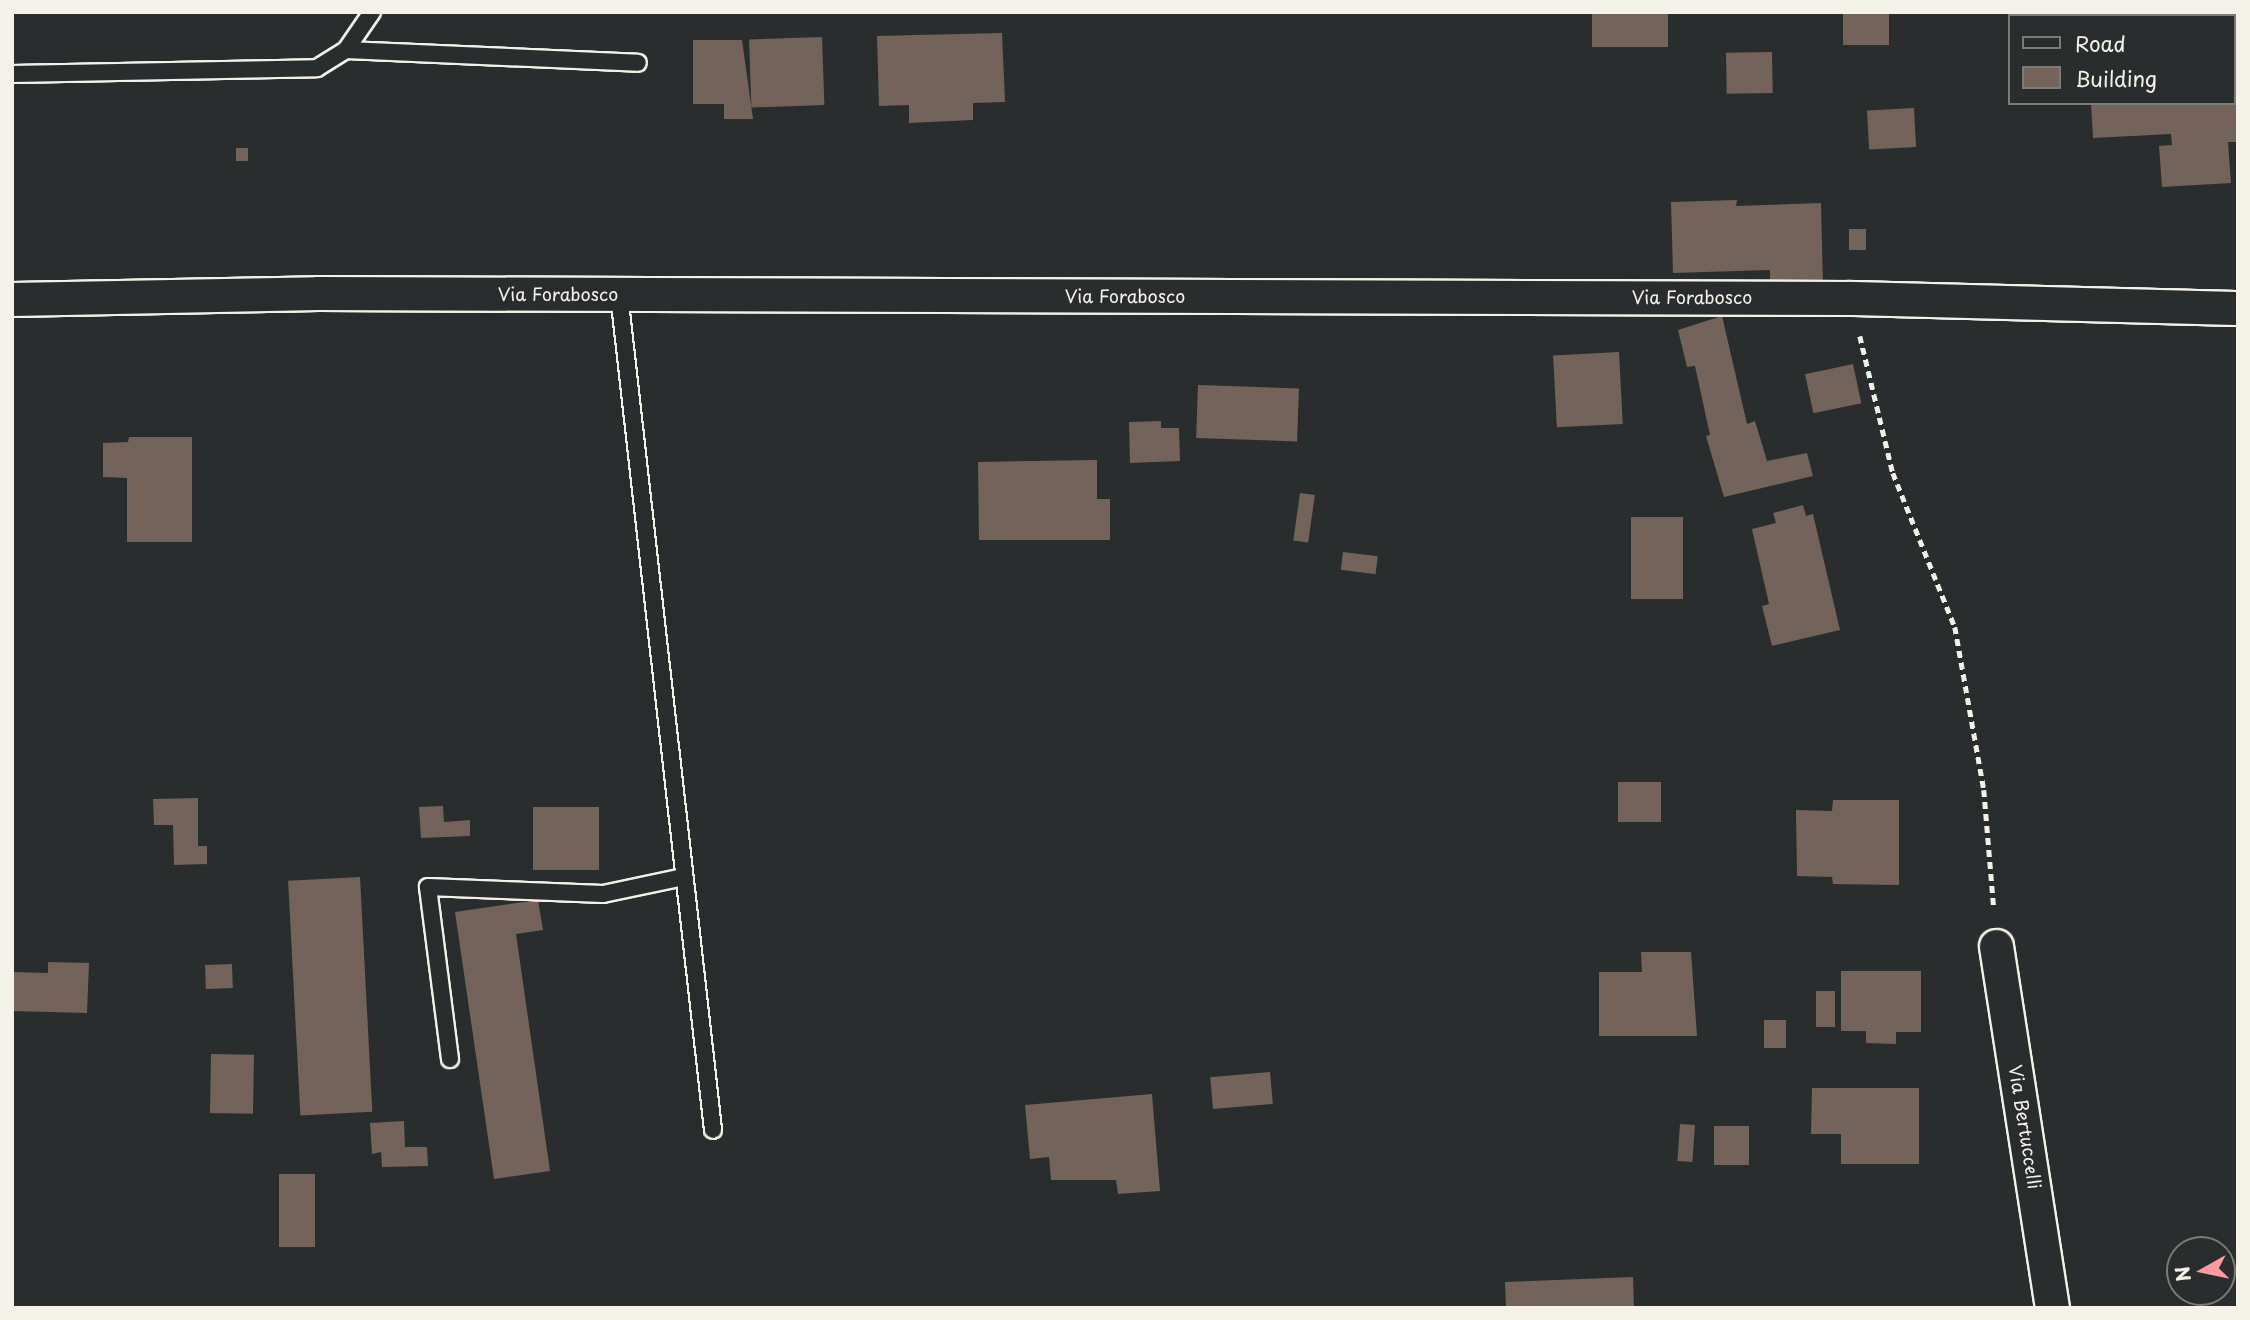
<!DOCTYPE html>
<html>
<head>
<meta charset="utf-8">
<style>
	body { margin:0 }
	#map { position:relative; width:2250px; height:1320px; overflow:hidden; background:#2a2d2e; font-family:"Playpen Sans",sans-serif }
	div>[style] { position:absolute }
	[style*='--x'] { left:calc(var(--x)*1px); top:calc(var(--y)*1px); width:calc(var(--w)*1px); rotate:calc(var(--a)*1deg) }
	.building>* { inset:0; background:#74635b; transform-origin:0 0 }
	.path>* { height:4.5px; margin-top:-2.25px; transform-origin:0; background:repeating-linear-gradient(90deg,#f4f1e8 0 7px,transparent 0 12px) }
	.roads { filter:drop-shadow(2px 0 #f4f1e8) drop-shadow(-2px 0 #f4f1e8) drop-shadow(0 2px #f4f1e8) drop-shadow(0 -2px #f4f1e8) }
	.service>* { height:16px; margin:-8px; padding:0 8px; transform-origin:8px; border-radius:8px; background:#2a2d2e }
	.minor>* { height:33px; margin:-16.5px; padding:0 16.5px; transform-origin:16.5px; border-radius:16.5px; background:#2a2d2e }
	span { translate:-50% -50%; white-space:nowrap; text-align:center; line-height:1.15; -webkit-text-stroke:5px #2a2d2e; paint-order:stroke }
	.street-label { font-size:18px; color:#f4f1e8 }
	.frame { position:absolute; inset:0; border:14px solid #f4f1e8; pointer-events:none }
	.legend { position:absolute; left:2008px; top:14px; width:228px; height:91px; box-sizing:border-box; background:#2a2d2e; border:2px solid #7b7b78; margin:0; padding:9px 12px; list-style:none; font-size:21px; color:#f4f1e8 }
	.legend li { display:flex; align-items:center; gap:14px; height:35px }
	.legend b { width:35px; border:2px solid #7b7b78 }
	.north { position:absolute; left:2166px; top:1236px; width:70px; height:70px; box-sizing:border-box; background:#2a2d2e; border:2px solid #7b7b78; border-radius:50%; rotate:261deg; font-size:19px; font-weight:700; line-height:28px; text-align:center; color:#f4f1e8 }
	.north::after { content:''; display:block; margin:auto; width:24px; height:32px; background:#ff9aa2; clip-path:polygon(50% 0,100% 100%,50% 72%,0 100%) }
</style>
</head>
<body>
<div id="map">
	<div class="building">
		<div style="left:1592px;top:12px;width:76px;height:35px"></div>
		<div style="left:1843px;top:12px;width:46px;height:33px"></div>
		<div style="left:2056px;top:12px;width:76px;height:6px"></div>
		<div style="clip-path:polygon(1002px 33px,1005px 102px,973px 103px,973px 120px,909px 123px,909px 105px,879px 106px,877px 36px)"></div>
		<div style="left:822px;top:37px;width:68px;height:73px;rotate:88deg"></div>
		<div style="clip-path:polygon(693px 40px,742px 40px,753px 119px,724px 119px,724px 104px,693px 104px)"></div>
		<div style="clip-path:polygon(2234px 50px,2238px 50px,2238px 142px,2228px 142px,2231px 183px,2162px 187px,2159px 146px,2172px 145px,2171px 134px,2093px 138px,2091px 103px,2234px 103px)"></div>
		<div style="left:1772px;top:52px;width:41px;height:46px;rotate:89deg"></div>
		<div style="left:1914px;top:108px;width:39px;height:47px;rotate:87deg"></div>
		<div style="left:236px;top:148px;width:12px;height:13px"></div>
		<div style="clip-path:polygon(1737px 200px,1736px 206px,1821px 203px,1823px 287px,1770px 289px,1770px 270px,1673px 273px,1671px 202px)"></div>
		<div style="left:1849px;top:229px;width:17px;height:21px"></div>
		<div style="clip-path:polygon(1722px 316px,1747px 424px,1755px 421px,1767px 461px,1807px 453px,1813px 476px,1724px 497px,1706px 436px,1710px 435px,1695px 366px,1687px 367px,1678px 330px)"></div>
		<div style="left:1619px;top:352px;width:72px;height:66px;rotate:87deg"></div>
		<div style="left:1853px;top:364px;width:40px;height:49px;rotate:78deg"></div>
		<div style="left:1198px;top:385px;width:101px;height:53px;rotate:2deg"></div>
		<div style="clip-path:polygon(1161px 421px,1161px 428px,1179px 428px,1180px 461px,1130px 463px,1129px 422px)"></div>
		<div style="clip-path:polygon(129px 437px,192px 437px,192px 542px,127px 542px,127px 478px,103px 477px,103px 443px,128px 442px)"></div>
		<div style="clip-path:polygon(1097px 460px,1097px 499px,1110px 499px,1110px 540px,979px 540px,978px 462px)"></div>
		<div style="left:1300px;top:493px;width:15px;height:48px;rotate:8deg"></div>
		<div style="clip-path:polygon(1803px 505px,1806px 516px,1813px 514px,1840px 630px,1772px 646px,1762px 606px,1769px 604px,1752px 529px,1776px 523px,1773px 513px)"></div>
		<div style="left:1631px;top:517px;width:52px;height:82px"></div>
		<div style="left:1343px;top:552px;width:35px;height:18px;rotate:7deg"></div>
		<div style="left:1618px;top:782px;width:43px;height:40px"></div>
		<div style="clip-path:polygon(198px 798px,198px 846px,207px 846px,207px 864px,174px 865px,173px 825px,154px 825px,153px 799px)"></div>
		<div style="clip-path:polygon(1833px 800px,1899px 800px,1899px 885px,1833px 884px,1832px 877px,1797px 876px,1796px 810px,1832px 811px)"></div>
		<div style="clip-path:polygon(443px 806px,444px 822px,470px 820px,470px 836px,421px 838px,419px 807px)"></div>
		<div style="left:533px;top:807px;width:66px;height:63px"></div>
		<div style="left:360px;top:877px;width:235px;height:72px;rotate:87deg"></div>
		<div style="clip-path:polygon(538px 900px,543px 930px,516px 934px,550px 1171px,494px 1179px,455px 912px)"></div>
		<div style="clip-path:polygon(1641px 952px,1691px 952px,1697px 1036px,1599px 1036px,1599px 972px,1642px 972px)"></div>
		<div style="clip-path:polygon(48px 962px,89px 963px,87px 1013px,12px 1011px,12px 972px,48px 973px)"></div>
		<div style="left:232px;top:964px;width:24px;height:27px;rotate:88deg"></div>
		<div style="clip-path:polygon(1841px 971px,1921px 971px,1921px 1032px,1896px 1032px,1896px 1044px,1866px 1043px,1866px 1031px,1841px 1031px)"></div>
		<div style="left:1816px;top:991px;width:19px;height:36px"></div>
		<div style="left:1764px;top:1020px;width:22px;height:28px"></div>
		<div style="left:211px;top:1054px;width:43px;height:59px;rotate:1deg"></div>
		<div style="left:1270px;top:1072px;width:32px;height:60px;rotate:85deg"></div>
		<div style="clip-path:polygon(1812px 1088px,1919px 1088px,1919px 1164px,1841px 1164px,1841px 1134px,1811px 1134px)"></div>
		<div style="clip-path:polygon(1152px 1094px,1160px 1191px,1118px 1194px,1116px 1180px,1051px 1180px,1049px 1157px,1030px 1159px,1025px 1105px)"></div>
		<div style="clip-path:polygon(404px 1121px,405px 1147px,427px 1147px,428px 1166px,382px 1167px,381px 1152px,372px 1154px,370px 1123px)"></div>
		<div style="left:1680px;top:1124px;width:15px;height:37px;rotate:4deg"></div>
		<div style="left:1714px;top:1126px;width:35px;height:39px"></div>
		<div style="left:279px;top:1174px;width:36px;height:73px"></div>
		<div style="clip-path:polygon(1633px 1277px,1634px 1308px,1506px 1308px,1505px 1282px)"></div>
	</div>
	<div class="path">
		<div style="--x:1860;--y:336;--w:141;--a:76.5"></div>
		<div style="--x:1893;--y:473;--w:166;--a:68.1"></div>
		<div style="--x:1955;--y:627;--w:166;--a:79.9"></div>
		<div style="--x:1984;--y:790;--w:120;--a:85.2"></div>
	</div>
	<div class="roads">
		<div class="service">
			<div style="--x:346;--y:50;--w:292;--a:2.5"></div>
			<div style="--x:12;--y:74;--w:305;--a:-1.1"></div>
			<div style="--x:317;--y:68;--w:34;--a:-32"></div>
			<div style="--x:346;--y:50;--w:46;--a:-55.6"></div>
			<div style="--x:619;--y:294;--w:841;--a:83.58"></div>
			<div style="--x:450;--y:1059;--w:173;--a:-97.3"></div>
			<div style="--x:428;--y:887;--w:175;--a:2.3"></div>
			<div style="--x:603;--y:894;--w:83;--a:-11.9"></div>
		</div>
		<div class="minor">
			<div style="--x:12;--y:299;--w:306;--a:-1.1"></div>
			<div style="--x:318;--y:293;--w:1533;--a:0.19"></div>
			<div style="--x:1851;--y:298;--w:387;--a:1.5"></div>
			<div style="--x:1996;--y:946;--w:366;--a:81.2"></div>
		</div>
	</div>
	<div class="street-label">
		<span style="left:558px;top:294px">Via Forabosco</span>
		<span style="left:1125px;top:296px">Via Forabosco</span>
		<span style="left:1692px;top:297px">Via Forabosco</span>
		<span style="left:2025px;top:1127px;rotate:81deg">Via Bertuccelli</span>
	</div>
	<div class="frame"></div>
	<ul class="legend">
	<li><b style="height:9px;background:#2a2d2e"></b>Road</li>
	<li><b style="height:19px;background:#74635b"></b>Building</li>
	</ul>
	<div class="north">N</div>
</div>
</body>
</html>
